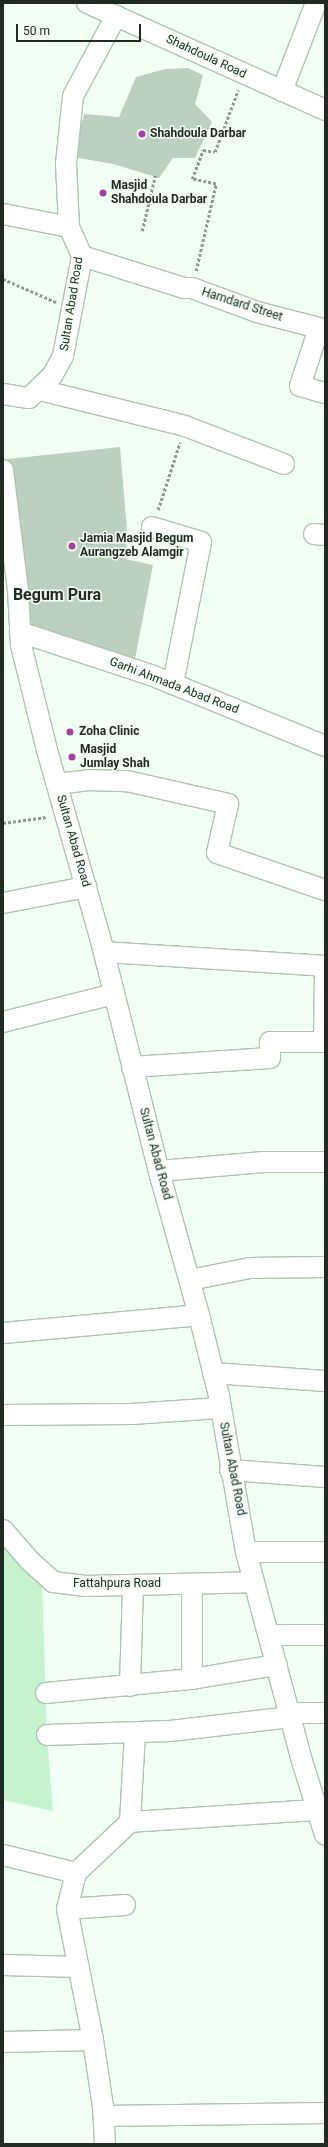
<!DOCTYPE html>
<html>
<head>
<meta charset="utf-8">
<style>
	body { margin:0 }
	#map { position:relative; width:328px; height:2147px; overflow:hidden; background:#f2fff5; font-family:Roboto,sans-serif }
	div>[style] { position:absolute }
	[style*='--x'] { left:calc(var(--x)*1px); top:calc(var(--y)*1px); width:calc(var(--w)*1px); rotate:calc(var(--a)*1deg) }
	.green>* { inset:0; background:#c4f3cd }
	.building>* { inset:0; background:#bbd0bf }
	.path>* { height:2.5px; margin-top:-1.25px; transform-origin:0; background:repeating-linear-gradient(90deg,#8f9a92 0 3px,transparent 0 5px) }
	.roads { filter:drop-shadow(1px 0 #aec3b2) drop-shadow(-1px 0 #aec3b2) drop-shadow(0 1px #aec3b2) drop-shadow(0 -1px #aec3b2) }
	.minor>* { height:20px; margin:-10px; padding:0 10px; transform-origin:10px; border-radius:10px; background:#fff }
	.dots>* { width:11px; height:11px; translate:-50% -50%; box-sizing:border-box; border:2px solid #f2fff5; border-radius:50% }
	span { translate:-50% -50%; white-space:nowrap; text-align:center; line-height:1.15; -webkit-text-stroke:3px #f2fff5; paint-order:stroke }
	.street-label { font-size:12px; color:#212923 }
	.poi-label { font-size:12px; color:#212923; font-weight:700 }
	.left { translate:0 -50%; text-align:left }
	.district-label { font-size:16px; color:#212923; font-weight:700 }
	.frame { position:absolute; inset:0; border:4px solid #212923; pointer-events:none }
	.scale { position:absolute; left:16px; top:24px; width:125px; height:18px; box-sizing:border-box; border:2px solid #212923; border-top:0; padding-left:5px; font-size:12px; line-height:14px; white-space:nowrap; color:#212923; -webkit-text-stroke:3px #f2fff5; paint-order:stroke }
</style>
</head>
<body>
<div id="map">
	<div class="green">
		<div style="clip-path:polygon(3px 1541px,42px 1585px,47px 1735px,53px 1811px,3px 1800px)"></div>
	</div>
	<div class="building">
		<div style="clip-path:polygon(188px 68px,203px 75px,195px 104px,212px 122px,195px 158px,173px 158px,159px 178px,113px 164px,73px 157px,84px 114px,119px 117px,136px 77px,165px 69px)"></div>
		<div style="clip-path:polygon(120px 447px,127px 531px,126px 559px,153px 565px,134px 664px,47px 637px,30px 624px,8px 459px)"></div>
	</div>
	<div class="path">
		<div style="--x:142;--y:231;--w:57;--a:-76.7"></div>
		<div style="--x:196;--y:271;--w:89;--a:-77.1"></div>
		<div style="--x:216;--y:184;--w:25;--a:-168"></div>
		<div style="--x:192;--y:179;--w:31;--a:-69"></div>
		<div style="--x:203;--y:150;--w:12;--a:9"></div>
		<div style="--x:215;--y:152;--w:66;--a:-69.6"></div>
		<div style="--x:3;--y:279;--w:58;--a:23.5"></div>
		<div style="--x:158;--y:510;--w:71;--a:-72.1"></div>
		<div style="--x:3;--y:823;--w:44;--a:-7.8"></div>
	</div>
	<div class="roads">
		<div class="minor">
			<div style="--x:87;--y:3;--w:261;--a:24.2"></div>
			<div style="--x:282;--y:91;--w:94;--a:-68.9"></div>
			<div style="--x:3;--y:214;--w:67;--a:11.1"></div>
			<div style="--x:82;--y:256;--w:107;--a:17.4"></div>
			<div style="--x:184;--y:288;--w:8;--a:0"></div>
			<div style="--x:192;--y:288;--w:69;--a:20.3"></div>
			<div style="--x:257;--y:312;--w:64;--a:14.5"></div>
			<div style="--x:319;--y:328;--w:61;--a:108.1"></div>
			<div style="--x:300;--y:386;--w:26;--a:16"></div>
			<div style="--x:40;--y:390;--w:149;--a:13.9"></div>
			<div style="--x:185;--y:426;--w:106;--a:21"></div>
			<div style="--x:3;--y:394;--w:26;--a:9"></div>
			<div style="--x:29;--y:398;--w:32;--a:-44"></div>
			<div style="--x:52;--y:376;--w:23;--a:-61"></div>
			<div style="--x:63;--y:356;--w:102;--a:-79.2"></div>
			<div style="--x:82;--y:256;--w:32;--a:-114"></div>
			<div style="--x:69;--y:227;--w:63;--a:-92.7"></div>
			<div style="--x:66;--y:164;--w:68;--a:-84.1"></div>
			<div style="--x:73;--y:96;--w:91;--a:-61.7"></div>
			<div style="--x:3;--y:470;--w:121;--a:82.9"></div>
			<div style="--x:18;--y:590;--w:55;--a:86.9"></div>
			<div style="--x:21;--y:645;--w:108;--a:76.1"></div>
			<div style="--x:47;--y:750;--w:194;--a:74.2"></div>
			<div style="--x:100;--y:937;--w:250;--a:75.9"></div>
			<div style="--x:161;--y:1179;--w:141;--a:74.4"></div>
			<div style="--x:199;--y:1315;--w:83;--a:76.1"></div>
			<div style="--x:219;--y:1396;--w:158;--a:80.2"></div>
			<div style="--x:246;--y:1552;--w:216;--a:75"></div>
			<div style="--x:302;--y:1761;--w:77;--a:72.7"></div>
			<div style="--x:152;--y:527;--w:51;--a:17"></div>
			<div style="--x:201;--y:542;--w:145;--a:101.2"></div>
			<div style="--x:314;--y:534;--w:11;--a:5"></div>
			<div style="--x:20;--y:632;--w:138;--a:18.2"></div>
			<div style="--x:151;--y:675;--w:188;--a:22.2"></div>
			<div style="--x:57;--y:784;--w:32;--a:-7"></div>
			<div style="--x:89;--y:780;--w:38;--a:2"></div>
			<div style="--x:127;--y:781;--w:104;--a:12.8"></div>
			<div style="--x:228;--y:804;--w:50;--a:102.7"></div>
			<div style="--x:217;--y:853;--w:114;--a:18.9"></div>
			<div style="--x:3;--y:903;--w:85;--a:-10.9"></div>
			<div style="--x:104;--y:952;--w:221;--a:3.6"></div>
			<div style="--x:3;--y:1022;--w:114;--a:-14.2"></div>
			<div style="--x:132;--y:1067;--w:138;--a:-3.7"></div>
			<div style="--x:270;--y:1058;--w:16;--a:-90"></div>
			<div style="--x:270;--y:1042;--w:54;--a:0"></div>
			<div style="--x:324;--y:1042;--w:76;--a:-89.2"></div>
			<div style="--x:159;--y:1171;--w:105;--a:-4.9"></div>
			<div style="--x:264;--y:1162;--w:61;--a:0"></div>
			<div style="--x:190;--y:1280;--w:61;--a:-11.3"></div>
			<div style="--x:250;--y:1268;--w:75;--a:-0.8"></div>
			<div style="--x:3;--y:1333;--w:197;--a:-5.2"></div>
			<div style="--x:213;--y:1373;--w:112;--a:4.1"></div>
			<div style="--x:3;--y:1415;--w:129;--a:-0.4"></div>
			<div style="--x:132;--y:1414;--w:88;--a:-3.9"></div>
			<div style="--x:230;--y:1470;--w:95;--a:4.2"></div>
			<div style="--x:3;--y:1530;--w:41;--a:48.9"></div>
			<div style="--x:30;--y:1561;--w:31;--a:42"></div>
			<div style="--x:53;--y:1582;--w:31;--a:7"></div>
			<div style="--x:84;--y:1586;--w:170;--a:-1.3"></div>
			<div style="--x:246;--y:1552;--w:79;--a:0"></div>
			<div style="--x:192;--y:1584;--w:95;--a:90"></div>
			<div style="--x:270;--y:1635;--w:55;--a:0"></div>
			<div style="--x:130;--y:1686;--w:101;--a:-88.3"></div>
			<div style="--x:46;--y:1693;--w:147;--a:-5.5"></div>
			<div style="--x:192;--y:1679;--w:86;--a:-9.4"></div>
			<div style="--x:290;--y:1713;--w:35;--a:0"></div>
			<div style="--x:47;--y:1735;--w:123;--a:-1.9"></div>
			<div style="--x:170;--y:1731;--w:122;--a:-6.6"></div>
			<div style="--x:130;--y:1822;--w:89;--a:-86.8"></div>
			<div style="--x:3;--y:1855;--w:75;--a:13.9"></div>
			<div style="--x:67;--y:1909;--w:58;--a:-3.9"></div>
			<div style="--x:3;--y:1965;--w:76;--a:1.5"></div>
			<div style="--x:3;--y:2042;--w:90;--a:-1.3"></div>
			<div style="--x:104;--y:2116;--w:221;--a:-0.8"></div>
			<div style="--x:105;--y:2144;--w:37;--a:-93"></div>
			<div style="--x:103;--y:2107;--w:68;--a:-98.5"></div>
			<div style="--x:93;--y:2040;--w:134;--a:-101.2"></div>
			<div style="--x:67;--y:1909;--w:37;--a:-76"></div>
			<div style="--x:76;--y:1873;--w:74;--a:-43.4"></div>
			<div style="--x:130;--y:1822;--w:187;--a:-3.7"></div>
		</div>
	</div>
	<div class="dots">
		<div style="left:142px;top:134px;background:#a83e9f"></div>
		<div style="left:103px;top:193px;background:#a83e9f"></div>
		<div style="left:72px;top:546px;background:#a83e9f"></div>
		<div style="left:70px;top:732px;background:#a83e9f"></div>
		<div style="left:72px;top:757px;background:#a83e9f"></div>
	</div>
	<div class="street-label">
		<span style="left:206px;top:57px;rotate:25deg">Shahdoula Road</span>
		<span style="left:72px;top:304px;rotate:-81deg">Sultan Abad Road</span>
		<span style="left:242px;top:305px;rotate:18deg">Hamdard Street</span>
		<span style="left:174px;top:686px;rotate:21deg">Garhi Ahmada Abad Road</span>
		<span style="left:73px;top:841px;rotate:74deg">Sultan Abad Road</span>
		<span style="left:155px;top:1154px;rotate:75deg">Sultan Abad Road</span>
		<span style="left:232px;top:1469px;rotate:79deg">Sultan Abad Road</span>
		<span style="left:117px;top:1584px">Fattahpura Road</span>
	</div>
	<div class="poi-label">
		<span class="left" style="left:150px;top:134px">Shahdoula Darbar</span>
		<span class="left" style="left:111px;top:193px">Masjid<br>Shahdoula Darbar</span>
		<span class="left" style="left:80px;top:546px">Jamia Masjid Begum<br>Aurangzeb Alamgir</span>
		<span class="left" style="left:79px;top:732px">Zoha Clinic</span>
		<span class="left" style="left:80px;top:757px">Masjid<br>Jumlay Shah</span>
	</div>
	<div class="district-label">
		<span style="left:57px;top:595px">Begum Pura</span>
	</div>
	<div class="frame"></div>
	<div class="scale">50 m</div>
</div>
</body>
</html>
